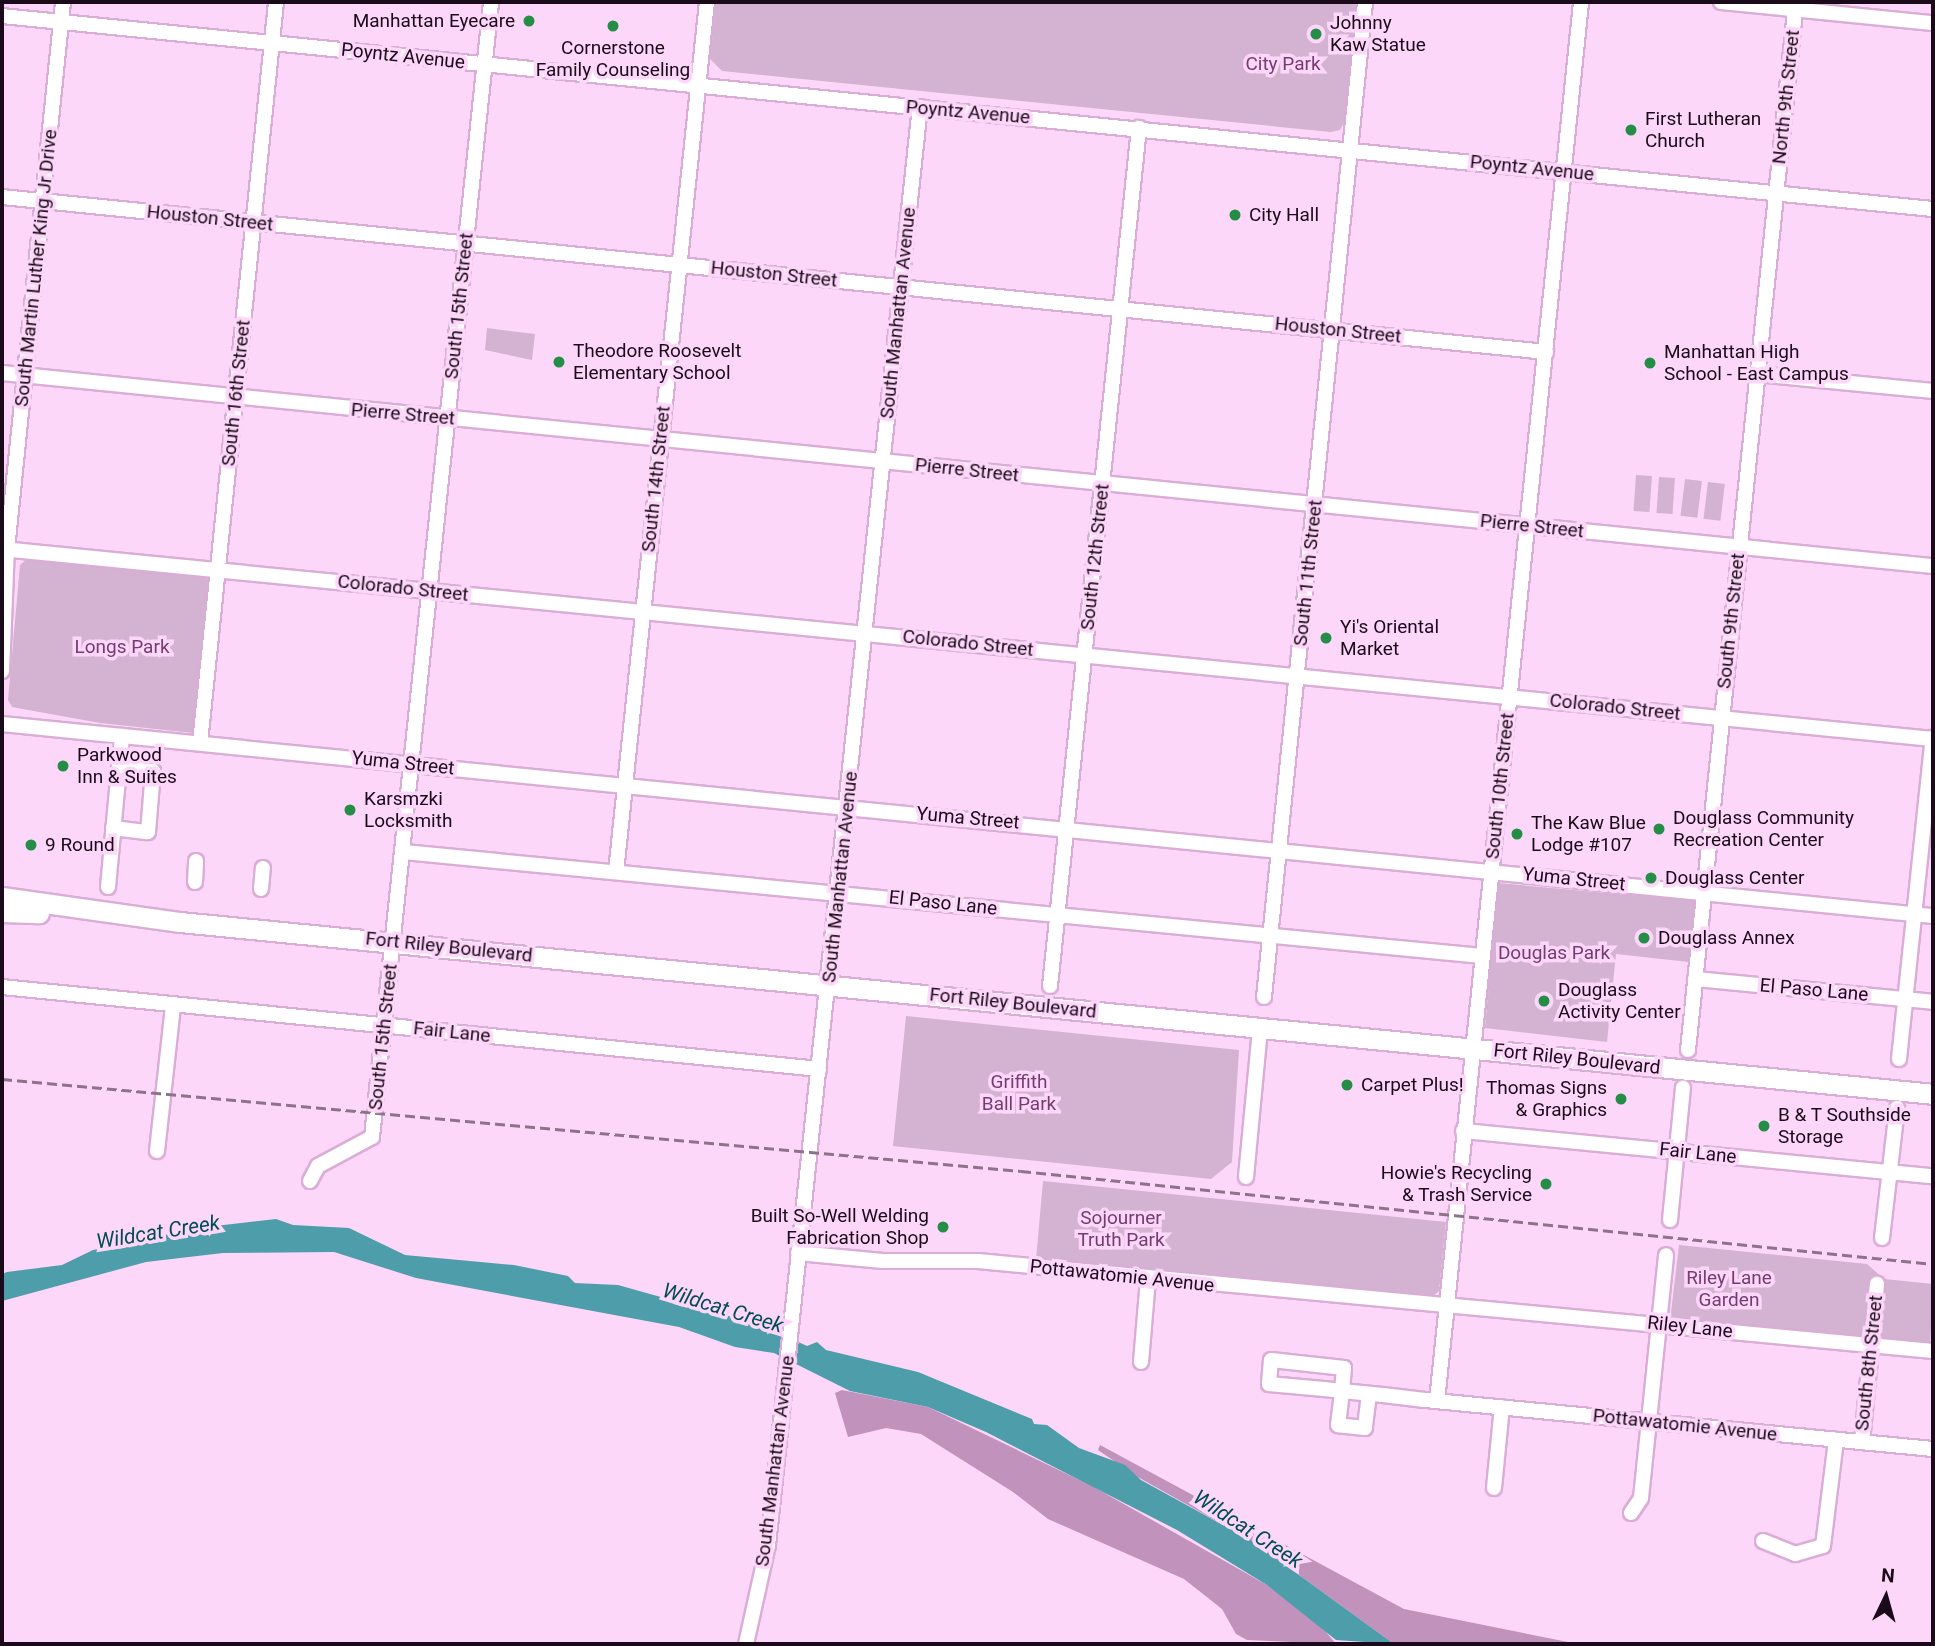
<!DOCTYPE html>
<html>
<head>
<meta charset="utf-8">
<style>
	body { margin:0 }
	#map { position:relative; width:1935px; height:1646px; overflow:hidden; background:#fdd7f9; font-family:Roboto,sans-serif }
	div>[style] { position:absolute }
	[style*='--x'] { left:calc(var(--x)*1px); top:calc(var(--y)*1px); width:calc(var(--w)*1px); rotate:calc(var(--a)*1deg) }
	.green>* { inset:0; background:#d4b2d1; transform-origin:0 0 }
	.forest>* { inset:0; background:#c092bc }
	.water>* { inset:0; background:#4e9daa }
	.roads { filter:drop-shadow(2px 0 #daadd6) drop-shadow(-2px 0 #daadd6) drop-shadow(0 2px #daadd6) drop-shadow(0 -2px #daadd6) }
	.minor>* { height:14px; margin:-7px; padding:0 7px; transform-origin:7px; border-radius:7px; background:#fff }
	.highway>* { height:19px; margin:-9.5px; padding:0 9.5px; transform-origin:9.5px; border-radius:9.5px; background:#fff }
	.rail>* { height:2.5px; margin-top:-1.25px; transform-origin:0; background:repeating-linear-gradient(90deg,#8d728a 0 10px,transparent 0 15px) }
	.dots>* { width:19px; height:19px; translate:-50% -50%; box-sizing:border-box; border:4px solid #fdd7f9; border-radius:50% }
	span { translate:-50% -50%; white-space:nowrap; text-align:center; line-height:1.15; -webkit-text-stroke:7px #fdd7f9; paint-order:stroke }
	.poi-label { font-size:19px; color:#1b0b1a }
	.right { translate:-100% -50%; text-align:right }
	.left { translate:0 -50%; text-align:left }
	.street-label { font-size:19px; color:#1b0b1a }
	.park-label { font-size:19px; color:#753c72 }
	.water-label { font-size:21px; color:#004c55; font-style:italic }
	.frame { position:absolute; inset:0; border:4px solid #1b0b1a; pointer-events:none }
	.north { position:absolute; left:1851px; top:1562px; width:70px; height:70px; -webkit-text-stroke:5px #fdd7f9; paint-order:stroke; rotate:5deg; font-size:19px; font-weight:700; line-height:28px; text-align:center; color:#1b0b1a }
	.north::after { content:''; display:block; margin:auto; width:24px; height:32px; background:#1b0b1a; clip-path:polygon(50% 0,100% 100%,50% 72%,0 100%) }
</style>
</head>
<body>
<div id="map">
	<div class="green">
		<div style="clip-path:polygon(716px 2px,1356px 2px,1346px 118px,1340px 130px,1331px 132px,722px 71px,710px 59px)"></div>
		<div style="clip-path:polygon(487px 328px,535px 334px,532px 360px,485px 350px)"></div>
		<div style="left:1636px;top:475px;width:16px;height:36px;rotate:4deg"></div>
		<div style="left:1659px;top:477px;width:16px;height:36px;rotate:4deg"></div>
		<div style="left:1685px;top:479px;width:17px;height:37px;rotate:7deg"></div>
		<div style="left:1708px;top:482px;width:17px;height:37px;rotate:7deg"></div>
		<div style="clip-path:polygon(28px 558px,208px 578px,193px 733px,100px 723px,12px 707px,8px 700px,20px 565px)"></div>
		<div style="clip-path:polygon(1498px 883px,1695px 901px,1689px 962px,1616px 954px,1607px 1042px,1485px 1028px)"></div>
		<div style="clip-path:polygon(906px 1016px,1239px 1050px,1232px 1162px,1211px 1179px,893px 1146px)"></div>
		<div style="clip-path:polygon(1043px 1181px,1446px 1222px,1439px 1291px,1431px 1298px,1036px 1260px)"></div>
		<div style="clip-path:polygon(1679px 1245px,1867px 1264px,1884px 1279px,1933px 1284px,1930px 1346px,1670px 1321px)"></div>
	</div>
	<div class="forest">
		<div style="clip-path:polygon(842px 1390px,928px 1407px,1092px 1486px,1267px 1585px,1322px 1627px,1336px 1644px,1247px 1640px,1236px 1634px,1222px 1609px,1184px 1579px,1048px 1519px,1013px 1492px,921px 1434px,886px 1428px,848px 1437px,835px 1393px)"></div>
		<div style="clip-path:polygon(1100px 1445px,1404px 1609px,1578px 1644px,1394px 1644px,1252px 1541px,1136px 1476px,1098px 1450px)"></div>
	</div>
	<div class="water">
		<div style="clip-path:polygon(276px 1219px,293px 1225px,349px 1228px,405px 1255px,514px 1265px,568px 1276px,575px 1283px,618px 1285px,764px 1326px,807px 1346px,817px 1342px,826px 1350px,918px 1372px,1032px 1419px,1034px 1424px,1047px 1425px,1079px 1448px,1125px 1465px,1141px 1480px,1252px 1541px,1394px 1644px,1336px 1640px,1267px 1585px,1177px 1530px,986px 1432px,928px 1407px,850px 1391px,774px 1353px,735px 1347px,679px 1327px,416px 1278px,334px 1252px,223px 1253px,146px 1262px,2px 1301px,2px 1274px,7px 1272px,62px 1265px,93px 1250px,198px 1228px)"></div>
	</div>
	<div class="roads">
		<div class="minor">
			<div style="--x:1721;--y:2;--w:213;--a:5.7"></div>
			<div style="--x:2;--y:16;--w:1941;--a:5.71"></div>
			<div style="--x:2;--y:197;--w:1552;--a:5.73"></div>
			<div style="--x:2;--y:373;--w:1941;--a:5.71"></div>
			<div style="--x:1757;--y:374;--w:177;--a:5.5"></div>
			<div style="--x:2;--y:549;--w:1940;--a:5.62"></div>
			<div style="--x:2;--y:671;--w:122;--a:-87.7"></div>
			<div style="--x:7;--y:549;--w:550;--a:-84.15"></div>
			<div style="--x:2;--y:724;--w:1941;--a:5.68"></div>
			<div style="--x:200;--y:743;--w:745;--a:-84.14"></div>
			<div style="--x:113;--y:828;--w:35;--a:7"></div>
			<div style="--x:148;--y:832;--w:61;--a:-85.3"></div>
			<div style="--x:153;--y:771;--w:34;--a:-175"></div>
			<div style="--x:404;--y:852;--w:1083;--a:5.51"></div>
			<div style="--x:616;--y:872;--w:875;--a:-84.03"></div>
			<div style="--x:195;--y:882;--w:21;--a:-87"></div>
			<div style="--x:108;--y:887;--w:152;--a:-84.7"></div>
			<div style="--x:261;--y:889;--w:21;--a:-85"></div>
			<div style="--x:1695;--y:979;--w:239;--a:5.5"></div>
			<div style="--x:1050;--y:986;--w:863;--a:-84.08"></div>
			<div style="--x:2;--y:987;--w:821;--a:5.73"></div>
			<div style="--x:1264;--y:997;--w:1000;--a:-84.2"></div>
			<div style="--x:1688;--y:1050;--w:1054;--a:-84.12"></div>
			<div style="--x:1899;--y:1059;--w:323;--a:-84"></div>
			<div style="--x:1463;--y:1131;--w:472;--a:5.5"></div>
			<div style="--x:157;--y:1151;--w:147;--a:-83.7"></div>
			<div style="--x:1246;--y:1177;--w:150;--a:-84.6"></div>
			<div style="--x:310;--y:1181;--w:17;--a:-62"></div>
			<div style="--x:318;--y:1166;--w:61;--a:-28.2"></div>
			<div style="--x:372;--y:1137;--w:1141;--a:-84.01"></div>
			<div style="--x:1670;--y:1220;--w:133;--a:-84.4"></div>
			<div style="--x:1882;--y:1238;--w:131;--a:-83.4"></div>
			<div style="--x:798;--y:1253;--w:85;--a:5.4"></div>
			<div style="--x:883;--y:1261;--w:95;--a:0"></div>
			<div style="--x:978;--y:1261;--w:959;--a:5.38"></div>
			<div style="--x:1141;--y:1362;--w:84;--a:-85.2"></div>
			<div style="--x:1369;--y:1394;--w:34;--a:97"></div>
			<div style="--x:1365;--y:1428;--w:27;--a:-174"></div>
			<div style="--x:1338;--y:1425;--w:34;--a:-83"></div>
			<div style="--x:1342;--y:1391;--w:23;--a:-85"></div>
			<div style="--x:1344;--y:1368;--w:73;--a:-173.7"></div>
			<div style="--x:1271;--y:1360;--w:24;--a:95"></div>
			<div style="--x:1269;--y:1384;--w:55;--a:5.2"></div>
			<div style="--x:1324;--y:1389;--w:18;--a:6"></div>
			<div style="--x:1342;--y:1391;--w:41;--a:5.6"></div>
			<div style="--x:1383;--y:1395;--w:42;--a:6.8"></div>
			<div style="--x:1425;--y:1400;--w:510;--a:5.51"></div>
			<div style="--x:1437;--y:1401;--w:1406;--a:-84.12"></div>
			<div style="--x:1862;--y:1442;--w:159;--a:-84.6"></div>
			<div style="--x:1494;--y:1488;--w:81;--a:-84.4"></div>
			<div style="--x:1631;--y:1513;--w:18;--a:-56"></div>
			<div style="--x:1641;--y:1498;--w:244;--a:-84.1"></div>
			<div style="--x:1763;--y:1541;--w:35;--a:22"></div>
			<div style="--x:1795;--y:1554;--w:29;--a:-16"></div>
			<div style="--x:1823;--y:1546;--w:107;--a:-83"></div>
			<div style="--x:746;--y:1644;--w:101;--a:-77.5"></div>
			<div style="--x:768;--y:1545;--w:1446;--a:-83.97"></div>
		</div>
		<div class="highway">
			<div style="--x:2;--y:897;--w:180;--a:8"></div>
			<div style="--x:180;--y:922;--w:1761;--a:5.6"></div>
			<div style="--x:2;--y:912;--w:37;--a:2"></div>
		</div>
	</div>
	<div class="rail">
		<div style="--x:2;--y:1079;--w:1023;--a:5.16"></div>
		<div style="--x:1021;--y:1171;--w:917;--a:5.82"></div>
	</div>
	<div class="dots">
		<div style="left:529px;top:21px;background:#248e46"></div>
		<div style="left:613px;top:26px;background:#248e46"></div>
		<div style="left:1316px;top:34px;background:#248e46"></div>
		<div style="left:1631px;top:130px;background:#248e46"></div>
		<div style="left:1235px;top:215px;background:#248e46"></div>
		<div style="left:559px;top:362px;background:#248e46"></div>
		<div style="left:1650px;top:363px;background:#248e46"></div>
		<div style="left:1326px;top:638px;background:#248e46"></div>
		<div style="left:63px;top:766px;background:#248e46"></div>
		<div style="left:350px;top:810px;background:#248e46"></div>
		<div style="left:1659px;top:829px;background:#248e46"></div>
		<div style="left:1517px;top:834px;background:#248e46"></div>
		<div style="left:31px;top:845px;background:#248e46"></div>
		<div style="left:1651px;top:878px;background:#248e46"></div>
		<div style="left:1644px;top:938px;background:#248e46"></div>
		<div style="left:1544px;top:1001px;background:#248e46"></div>
		<div style="left:1347px;top:1085px;background:#248e46"></div>
		<div style="left:1621px;top:1099px;background:#248e46"></div>
		<div style="left:1764px;top:1126px;background:#248e46"></div>
		<div style="left:1546px;top:1184px;background:#248e46"></div>
		<div style="left:943px;top:1227px;background:#248e46"></div>
	</div>
	<div class="poi-label">
		<span class="right" style="left:515px;top:21px">Manhattan Eyecare</span>
		<span class="left" style="left:1330px;top:34px">Johnny<br>Kaw Statue</span>
		<span style="left:613px;top:59px">Cornerstone<br>Family Counseling</span>
		<span class="left" style="left:1645px;top:130px">First Lutheran<br>Church</span>
		<span class="left" style="left:1249px;top:215px">City Hall</span>
		<span class="left" style="left:573px;top:362px">Theodore Roosevelt<br>Elementary School</span>
		<span class="left" style="left:1664px;top:363px">Manhattan High<br>School - East Campus</span>
		<span class="left" style="left:1340px;top:638px">Yi's Oriental<br>Market</span>
		<span class="left" style="left:77px;top:766px">Parkwood<br>Inn &amp; Suites</span>
		<span class="left" style="left:364px;top:810px">Karsmzki<br>Locksmith</span>
		<span class="left" style="left:1673px;top:829px">Douglass Community<br>Recreation Center</span>
		<span class="left" style="left:1531px;top:834px">The Kaw Blue<br>Lodge #107</span>
		<span class="left" style="left:45px;top:845px">9 Round</span>
		<span class="left" style="left:1665px;top:878px">Douglass Center</span>
		<span class="left" style="left:1658px;top:938px">Douglass Annex</span>
		<span class="left" style="left:1558px;top:1001px">Douglass<br>Activity Center</span>
		<span class="left" style="left:1361px;top:1085px">Carpet Plus!</span>
		<span class="right" style="left:1607px;top:1099px">Thomas Signs<br>&amp; Graphics</span>
		<span class="left" style="left:1778px;top:1126px">B &amp; T Southside<br>Storage</span>
		<span class="right" style="left:1532px;top:1184px">Howie's Recycling<br>&amp; Trash Service</span>
		<span class="right" style="left:929px;top:1227px">Built So-Well Welding<br>Fabrication Shop</span>
	</div>
	<div class="street-label">
		<span style="left:403px;top:56px;rotate:6deg">Poyntz Avenue</span>
		<span style="left:1786px;top:97px;rotate:-84deg">North 9th Street</span>
		<span style="left:968px;top:112px;rotate:5deg">Poyntz Avenue</span>
		<span style="left:1532px;top:168px;rotate:6deg">Poyntz Avenue</span>
		<span style="left:210px;top:218px;rotate:6deg">Houston Street</span>
		<span style="left:36px;top:268px;rotate:-84deg">South Martin Luther King Jr Drive</span>
		<span style="left:774px;top:274px;rotate:6deg">Houston Street</span>
		<span style="left:459px;top:306px;rotate:-84deg">South 15th Street</span>
		<span style="left:898px;top:313px;rotate:-84deg">South Manhattan Avenue</span>
		<span style="left:1338px;top:330px;rotate:6deg">Houston Street</span>
		<span style="left:236px;top:393px;rotate:-84deg">South 16th Street</span>
		<span style="left:403px;top:414px;rotate:5deg">Pierre Street</span>
		<span style="left:967px;top:470px;rotate:6deg">Pierre Street</span>
		<span style="left:656px;top:479px;rotate:-84deg">South 14th Street</span>
		<span style="left:1532px;top:526px;rotate:6deg">Pierre Street</span>
		<span style="left:1095px;top:557px;rotate:-84deg">South 12th Street</span>
		<span style="left:1308px;top:573px;rotate:-84deg">South 11th Street</span>
		<span style="left:403px;top:588px;rotate:6deg">Colorado Street</span>
		<span style="left:1731px;top:621px;rotate:-84deg">South 9th Street</span>
		<span style="left:968px;top:643px;rotate:6deg">Colorado Street</span>
		<span style="left:1615px;top:707px;rotate:6deg">Colorado Street</span>
		<span style="left:403px;top:763px;rotate:6deg">Yuma Street</span>
		<span style="left:1500px;top:786px;rotate:-84deg">South 10th Street</span>
		<span style="left:968px;top:818px;rotate:5deg">Yuma Street</span>
		<span style="left:840px;top:877px;rotate:-84deg">South Manhattan Avenue</span>
		<span style="left:1574px;top:879px;rotate:6deg">Yuma Street</span>
		<span style="left:943px;top:903px;rotate:6deg">El Paso Lane</span>
		<span style="left:449px;top:947px;rotate:6deg">Fort Riley Boulevard</span>
		<span style="left:1814px;top:990px;rotate:5deg">El Paso Lane</span>
		<span style="left:1013px;top:1003px;rotate:6deg">Fort Riley Boulevard</span>
		<span style="left:452px;top:1032px;rotate:6deg">Fair Lane</span>
		<span style="left:383px;top:1037px;rotate:-84deg">South 15th Street</span>
		<span style="left:1577px;top:1059px;rotate:6deg">Fort Riley Boulevard</span>
		<span style="left:1698px;top:1153px;rotate:6deg">Fair Lane</span>
		<span style="left:1122px;top:1276px;rotate:6deg">Pottawatomie Avenue</span>
		<span style="left:1690px;top:1327px;rotate:6deg">Riley Lane</span>
		<span style="left:1869px;top:1363px;rotate:-84deg">South 8th Street</span>
		<span style="left:1685px;top:1425px;rotate:6deg">Pottawatomie Avenue</span>
		<span style="left:775px;top:1461px;rotate:-83deg">South Manhattan Avenue</span>
	</div>
	<div class="park-label">
		<span style="left:1283px;top:64px">City Park</span>
		<span style="left:122px;top:647px">Longs Park</span>
		<span style="left:1554px;top:953px">Douglas Park</span>
		<span style="left:1019px;top:1093px">Griffith<br>Ball Park</span>
		<span style="left:1121px;top:1229px">Sojourner<br>Truth Park</span>
		<span style="left:1729px;top:1289px">Riley Lane<br>Garden</span>
	</div>
	<div class="water-label">
		<span style="left:158px;top:1232px;rotate:-9deg">Wildcat Creek</span>
		<span style="left:723px;top:1308px;rotate:17deg">Wildcat Creek</span>
		<span style="left:1248px;top:1529px;rotate:33deg">Wildcat Creek</span>
	</div>
	<div class="frame"></div>
	<div class="north">N</div>
</div>
</body>
</html>
